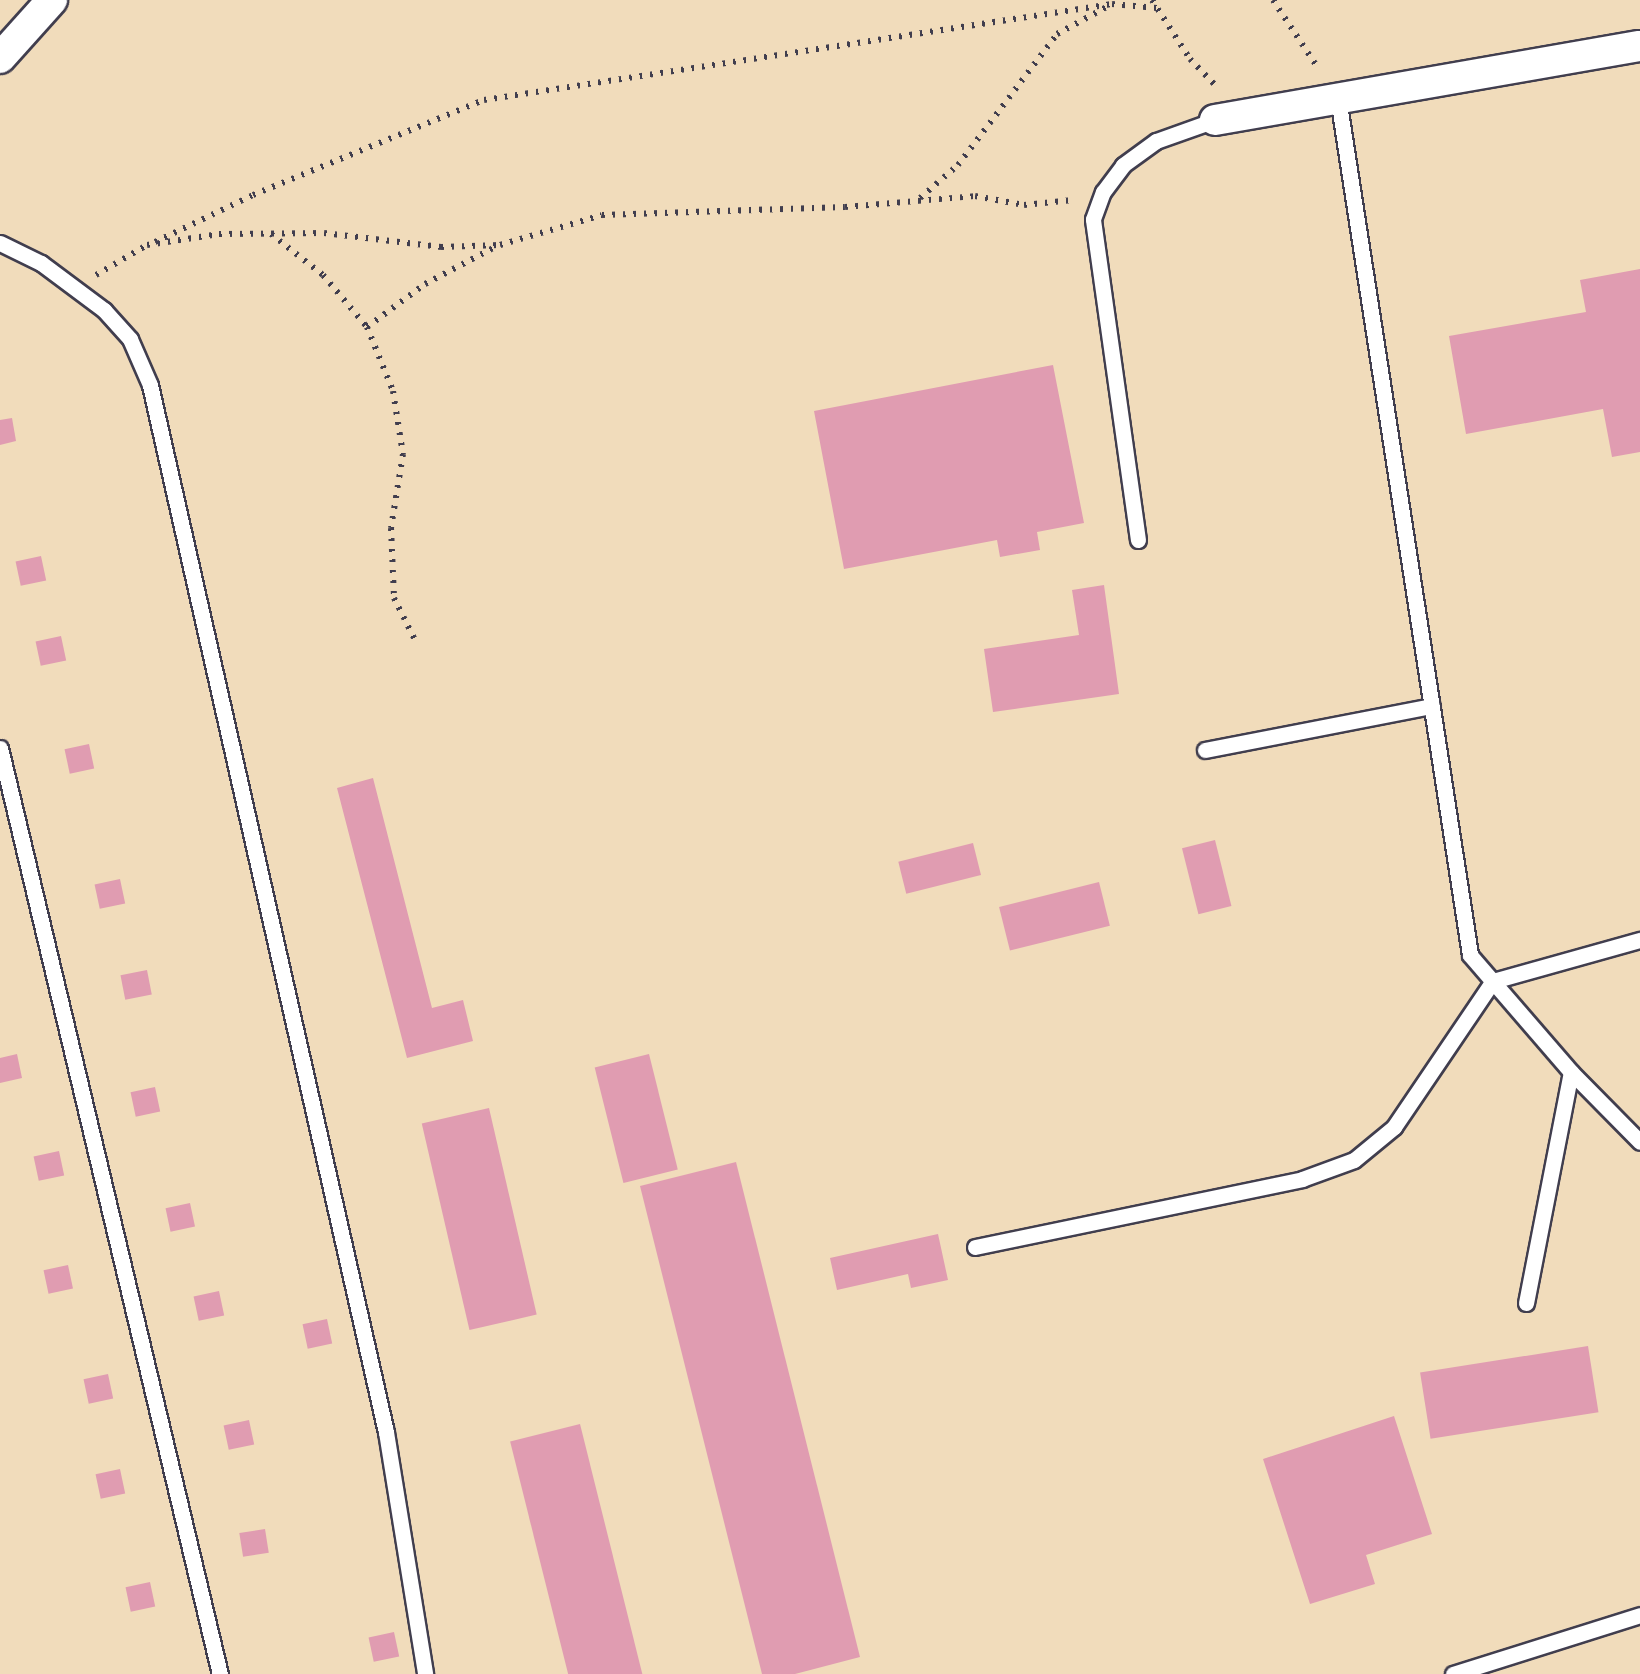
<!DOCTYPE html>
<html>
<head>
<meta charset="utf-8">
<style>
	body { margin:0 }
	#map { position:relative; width:1640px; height:1674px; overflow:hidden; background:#f1dcbb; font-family:Caveat,sans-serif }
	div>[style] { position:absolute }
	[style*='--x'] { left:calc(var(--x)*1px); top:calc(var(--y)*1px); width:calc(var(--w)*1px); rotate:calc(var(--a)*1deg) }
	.building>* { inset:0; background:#e09cb1; transform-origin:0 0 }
	.path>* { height:6px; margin-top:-3px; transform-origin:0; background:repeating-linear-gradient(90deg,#413e4e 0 2.5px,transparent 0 10.5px) }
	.roads { filter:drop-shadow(2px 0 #413e4e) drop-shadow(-2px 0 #413e4e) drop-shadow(0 2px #413e4e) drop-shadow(0 -2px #413e4e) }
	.lane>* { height:15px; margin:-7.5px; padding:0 7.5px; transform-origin:7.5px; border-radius:7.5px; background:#fff }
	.street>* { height:30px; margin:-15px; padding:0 15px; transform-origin:15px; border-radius:15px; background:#fff }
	span { translate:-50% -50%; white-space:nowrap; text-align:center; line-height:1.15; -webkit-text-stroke:8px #fcf5e5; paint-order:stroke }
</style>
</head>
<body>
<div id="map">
	<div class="building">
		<div style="clip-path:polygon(1640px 269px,1640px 452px,1612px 457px,1603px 409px,1466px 434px,1449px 336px,1586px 312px,1580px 280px)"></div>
		<div style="clip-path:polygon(1053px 365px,1084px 523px,1037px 532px,1040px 550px,1000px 557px,997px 540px,844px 569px,814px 411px)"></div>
		<div style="clip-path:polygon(12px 418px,16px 441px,0 445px,0 420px)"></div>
		<div style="left:41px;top:556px;width:25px;height:26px;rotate:78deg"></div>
		<div style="clip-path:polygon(1104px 585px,1119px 694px,993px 712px,984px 649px,1079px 635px,1072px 590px)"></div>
		<div style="left:61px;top:636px;width:25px;height:26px;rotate:78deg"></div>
		<div style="left:89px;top:744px;width:25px;height:25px;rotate:78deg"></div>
		<div style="clip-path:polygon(373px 778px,432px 1008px,463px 1000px,473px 1041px,407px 1058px,337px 788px)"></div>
		<div style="left:1215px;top:840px;width:68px;height:34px;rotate:76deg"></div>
		<div style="left:973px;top:843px;width:33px;height:77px;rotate:76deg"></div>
		<div style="left:120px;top:879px;width:25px;height:26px;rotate:78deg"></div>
		<div style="left:1099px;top:882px;width:45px;height:103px;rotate:76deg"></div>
		<div style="left:147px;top:970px;width:25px;height:27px;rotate:79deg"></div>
		<div style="clip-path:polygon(17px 1054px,22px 1078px,0 1083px,0 1058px)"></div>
		<div style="left:649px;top:1054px;width:119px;height:56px;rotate:76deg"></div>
		<div style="left:155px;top:1087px;width:25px;height:25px;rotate:78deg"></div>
		<div style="left:489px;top:1108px;width:212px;height:69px;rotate:77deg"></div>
		<div style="left:59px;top:1151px;width:25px;height:26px;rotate:78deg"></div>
		<div style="clip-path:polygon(736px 1162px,860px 1657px,795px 1674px,762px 1674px,640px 1186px)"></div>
		<div style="left:190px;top:1203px;width:24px;height:25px;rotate:78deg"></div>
		<div style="clip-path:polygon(938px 1234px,948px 1280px,911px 1288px,908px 1274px,837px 1290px,830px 1258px)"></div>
		<div style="left:68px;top:1265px;width:24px;height:25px;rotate:78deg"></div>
		<div style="left:219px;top:1291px;width:25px;height:26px;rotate:78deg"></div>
		<div style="left:327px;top:1319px;width:25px;height:25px;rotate:78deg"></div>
		<div style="left:1588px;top:1346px;width:67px;height:170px;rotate:81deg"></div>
		<div style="left:108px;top:1374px;width:25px;height:25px;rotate:78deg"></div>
		<div style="clip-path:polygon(1394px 1416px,1432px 1534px,1366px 1555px,1375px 1584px,1310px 1604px,1263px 1459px)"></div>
		<div style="left:249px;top:1420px;width:25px;height:26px;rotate:78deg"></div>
		<div style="left:580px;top:1424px;width:258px;height:72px;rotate:76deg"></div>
		<div style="left:120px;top:1469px;width:25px;height:25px;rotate:78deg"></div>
		<div style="left:265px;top:1529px;width:24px;height:26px;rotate:81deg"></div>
		<div style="left:150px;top:1582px;width:25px;height:25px;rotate:78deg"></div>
		<div style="left:394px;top:1632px;width:25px;height:26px;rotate:78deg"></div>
	</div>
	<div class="path">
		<div style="--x:1152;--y:0;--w:70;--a:57.2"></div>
		<div style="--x:1190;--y:59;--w:37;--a:46"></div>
		<div style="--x:1273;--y:0;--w:82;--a:56.5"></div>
		<div style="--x:920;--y:198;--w:50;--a:-41"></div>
		<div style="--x:958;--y:165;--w:164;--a:-52.9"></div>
		<div style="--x:1057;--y:34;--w:63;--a:-28.6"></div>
		<div style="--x:1112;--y:4;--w:45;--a:5.1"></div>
		<div style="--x:271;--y:234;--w:66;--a:38.3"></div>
		<div style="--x:323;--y:275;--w:68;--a:49.8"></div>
		<div style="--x:367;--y:327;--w:69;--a:67.9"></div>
		<div style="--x:393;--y:391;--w:64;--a:81"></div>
		<div style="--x:403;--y:454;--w:75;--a:99.2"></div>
		<div style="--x:391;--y:528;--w:70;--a:87.5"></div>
		<div style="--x:394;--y:598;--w:45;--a:63.4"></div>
		<div style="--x:155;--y:242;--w:109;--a:-25.6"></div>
		<div style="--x:253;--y:195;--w:250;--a:-22.4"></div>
		<div style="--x:484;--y:100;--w:635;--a:-8.69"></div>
		<div style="--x:96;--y:275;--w:59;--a:-30.5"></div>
		<div style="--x:147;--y:245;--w:73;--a:-8.7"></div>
		<div style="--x:219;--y:234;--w:105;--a:-0.5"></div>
		<div style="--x:324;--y:233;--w:118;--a:6.8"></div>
		<div style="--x:441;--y:247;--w:59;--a:-1.9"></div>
		<div style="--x:500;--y:245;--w:106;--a:-16.4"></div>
		<div style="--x:602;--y:215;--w:243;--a:-1.9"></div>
		<div style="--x:845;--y:207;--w:130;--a:-4.8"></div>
		<div style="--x:975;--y:196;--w:50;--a:10.4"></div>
		<div style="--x:1024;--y:205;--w:49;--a:-5.8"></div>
		<div style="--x:367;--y:327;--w:72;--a:-36.6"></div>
		<div style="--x:425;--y:284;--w:79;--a:-27.9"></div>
	</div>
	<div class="roads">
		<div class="lane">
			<div style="--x:1338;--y:98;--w:867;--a:81.24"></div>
			<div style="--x:1470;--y:955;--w:155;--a:49.2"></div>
			<div style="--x:1571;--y:1072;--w:98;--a:45.4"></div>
			<div style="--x:0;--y:243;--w:46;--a:26"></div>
			<div style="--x:41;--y:263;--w:79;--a:36.7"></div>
			<div style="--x:104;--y:310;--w:39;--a:48"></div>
			<div style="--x:130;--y:339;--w:50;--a:66.5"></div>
			<div style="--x:150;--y:385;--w:1073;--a:77.3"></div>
			<div style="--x:386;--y:1432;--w:245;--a:80.8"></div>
			<div style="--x:1138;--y:540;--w:324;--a:-98"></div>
			<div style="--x:1093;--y:219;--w:29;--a:-70"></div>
			<div style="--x:1103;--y:192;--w:34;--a:-53"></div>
			<div style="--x:1123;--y:165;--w:41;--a:-36"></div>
			<div style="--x:1156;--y:141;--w:63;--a:-19.6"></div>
			<div style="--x:0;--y:748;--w:952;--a:76.64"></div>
			<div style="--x:1205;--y:750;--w:231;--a:-11"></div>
			<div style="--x:975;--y:1247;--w:334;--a:-11.7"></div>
			<div style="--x:1302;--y:1179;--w:55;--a:-20.1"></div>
			<div style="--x:1354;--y:1160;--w:52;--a:-39.5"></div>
			<div style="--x:1394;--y:1127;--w:176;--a:-55.9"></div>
			<div style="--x:1493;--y:981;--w:153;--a:-15.6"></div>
			<div style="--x:1526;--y:1303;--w:235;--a:-79"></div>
			<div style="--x:1453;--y:1674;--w:196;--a:-17.5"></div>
		</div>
		<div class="street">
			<div style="--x:0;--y:58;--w:78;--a:-48.1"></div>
			<div style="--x:1215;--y:120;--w:431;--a:-9.9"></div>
		</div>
	</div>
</div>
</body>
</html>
